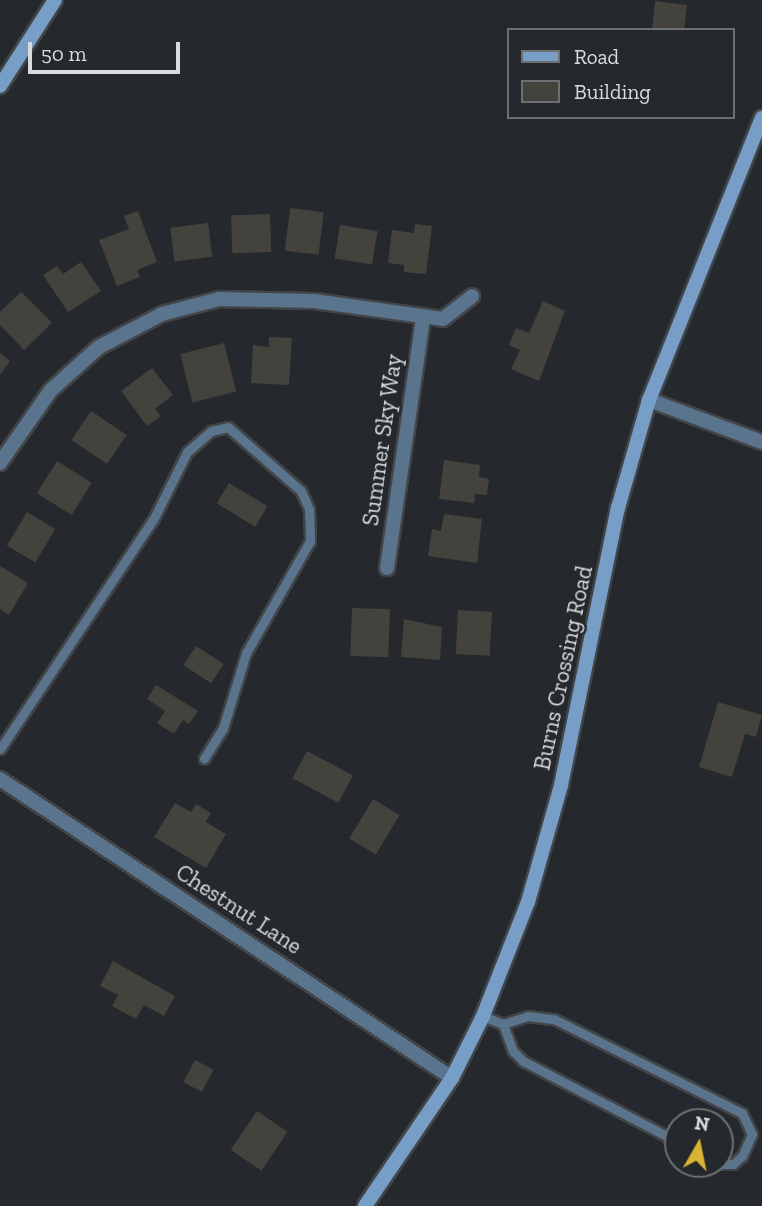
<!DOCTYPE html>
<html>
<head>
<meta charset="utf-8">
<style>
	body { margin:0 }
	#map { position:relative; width:762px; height:1206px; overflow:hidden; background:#25282c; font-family:"Zilla Slab",serif }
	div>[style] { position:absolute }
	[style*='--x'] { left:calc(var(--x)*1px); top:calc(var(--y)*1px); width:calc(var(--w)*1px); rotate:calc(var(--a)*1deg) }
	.building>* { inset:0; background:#44423d; transform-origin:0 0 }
	.roads { filter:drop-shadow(2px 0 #424548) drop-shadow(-2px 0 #424548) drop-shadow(0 2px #424548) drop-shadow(0 -2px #424548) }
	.lane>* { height:9px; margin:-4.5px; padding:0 4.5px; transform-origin:4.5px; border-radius:4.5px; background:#5b748d }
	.street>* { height:14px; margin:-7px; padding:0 7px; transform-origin:7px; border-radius:7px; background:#5b748d }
	.secondary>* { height:14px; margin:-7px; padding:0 7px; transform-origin:7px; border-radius:7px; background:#779ec7 }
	span { translate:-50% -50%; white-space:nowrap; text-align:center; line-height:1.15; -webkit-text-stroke:5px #25282c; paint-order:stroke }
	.street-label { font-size:23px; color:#d9dbde }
	.legend { position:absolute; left:507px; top:28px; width:228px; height:91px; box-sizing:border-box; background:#25282c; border:2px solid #6d7073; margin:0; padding:9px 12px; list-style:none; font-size:21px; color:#d9dbde }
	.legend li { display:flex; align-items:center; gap:14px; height:35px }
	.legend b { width:35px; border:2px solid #6d7073 }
	.north { position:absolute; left:664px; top:1108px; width:70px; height:70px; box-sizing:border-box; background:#25282c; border:2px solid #6d7073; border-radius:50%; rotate:9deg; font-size:19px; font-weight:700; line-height:28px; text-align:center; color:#d9dbde }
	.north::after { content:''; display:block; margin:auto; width:24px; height:32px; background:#d8b434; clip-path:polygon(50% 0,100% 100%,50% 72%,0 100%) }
	.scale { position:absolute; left:28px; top:42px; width:152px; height:32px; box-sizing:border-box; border:4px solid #d9dbde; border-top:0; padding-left:9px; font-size:21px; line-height:24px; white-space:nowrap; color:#d9dbde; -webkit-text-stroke:5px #25282c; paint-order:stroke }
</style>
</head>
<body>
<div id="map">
	<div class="building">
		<div style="clip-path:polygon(655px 1px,687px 5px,684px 30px,652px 30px)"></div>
		<div style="left:290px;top:208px;width:34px;height:43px;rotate:7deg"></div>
		<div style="clip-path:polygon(138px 211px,157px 262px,137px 270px,140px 277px,117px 286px,99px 240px,129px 229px,124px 216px)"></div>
		<div style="left:270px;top:214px;width:38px;height:39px;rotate:88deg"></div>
		<div style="left:208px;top:223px;width:34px;height:38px;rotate:83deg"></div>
		<div style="clip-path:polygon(415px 224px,432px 226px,426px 274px,404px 272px,404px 265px,388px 263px,392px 230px,414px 233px)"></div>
		<div style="left:340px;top:225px;width:38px;height:34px;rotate:9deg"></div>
		<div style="clip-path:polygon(81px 262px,101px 291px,68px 312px,43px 275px,57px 266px,63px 274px)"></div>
		<div style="clip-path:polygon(21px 292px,52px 323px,24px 350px,0 325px,0 312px)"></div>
		<div style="clip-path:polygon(543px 301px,565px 311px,539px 381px,511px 369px,520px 350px,509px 345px,516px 328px,529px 333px)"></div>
		<div style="clip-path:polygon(269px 337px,292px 338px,289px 385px,251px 383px,253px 345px,269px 347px)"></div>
		<div style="left:224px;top:343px;width:50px;height:45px;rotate:76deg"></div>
		<div style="clip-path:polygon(0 353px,10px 361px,0 375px)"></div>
		<div style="clip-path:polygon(152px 368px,173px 395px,155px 409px,161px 416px,147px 426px,121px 391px)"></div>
		<div style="left:91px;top:411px;width:43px;height:35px;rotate:34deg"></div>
		<div style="clip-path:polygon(444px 460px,480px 465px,479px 477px,489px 479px,487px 495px,475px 494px,474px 503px,439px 499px)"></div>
		<div style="left:57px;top:461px;width:41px;height:38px;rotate:32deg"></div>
		<div style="left:229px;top:483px;width:45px;height:24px;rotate:31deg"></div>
		<div style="left:27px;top:512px;width:33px;height:39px;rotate:31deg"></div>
		<div style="clip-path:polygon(444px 514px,482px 519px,477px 563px,428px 556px,432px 529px,441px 531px)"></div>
		<div style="clip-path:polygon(0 566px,28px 583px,9px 615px,0 609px)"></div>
		<div style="left:352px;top:608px;width:38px;height:48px;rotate:2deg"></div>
		<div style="left:458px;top:610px;width:34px;height:44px;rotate:3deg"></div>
		<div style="clip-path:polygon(404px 619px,442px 627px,440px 660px,401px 657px)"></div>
		<div style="left:196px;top:646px;width:33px;height:23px;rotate:33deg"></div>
		<div style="clip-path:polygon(156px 685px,198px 711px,189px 724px,183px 720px,174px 734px,157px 723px,165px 711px,147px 699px)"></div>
		<div style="clip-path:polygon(718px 702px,762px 715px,756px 737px,745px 734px,732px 777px,699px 767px)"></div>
		<div style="left:307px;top:751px;width:52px;height:31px;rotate:28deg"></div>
		<div style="left:373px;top:799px;width:31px;height:46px;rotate:31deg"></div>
		<div style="clip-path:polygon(175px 803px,191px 812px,196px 804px,211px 813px,206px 822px,226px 834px,206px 868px,154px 837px)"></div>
		<div style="clip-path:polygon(113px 961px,175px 996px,164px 1016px,144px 1005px,136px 1019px,112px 1006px,118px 995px,100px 986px)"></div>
		<div style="left:195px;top:1060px;width:21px;height:25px;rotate:28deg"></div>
		<div style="left:257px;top:1111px;width:37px;height:47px;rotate:34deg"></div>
	</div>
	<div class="roads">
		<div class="lane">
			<div style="--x:0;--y:749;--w:275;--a:-56.3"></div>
			<div style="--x:153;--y:520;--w:76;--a:-63.4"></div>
			<div style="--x:187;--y:452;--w:32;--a:-41"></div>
			<div style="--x:211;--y:431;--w:17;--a:-13"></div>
			<div style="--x:228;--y:427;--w:97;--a:41.2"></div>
			<div style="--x:301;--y:491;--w:20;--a:66"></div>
			<div style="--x:309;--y:509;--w:32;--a:88"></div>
			<div style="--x:310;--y:541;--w:129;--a:119.7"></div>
			<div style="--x:246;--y:653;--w:78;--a:107"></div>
			<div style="--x:223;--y:728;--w:36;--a:122"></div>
			<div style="--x:483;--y:1016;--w:22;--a:22"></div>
			<div style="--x:503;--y:1024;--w:26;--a:-18"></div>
			<div style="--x:528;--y:1016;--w:26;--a:7"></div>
			<div style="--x:554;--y:1019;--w:210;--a:26.6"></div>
			<div style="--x:742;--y:1113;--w:23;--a:65"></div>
			<div style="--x:752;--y:1134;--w:24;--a:114"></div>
			<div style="--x:742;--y:1156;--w:12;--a:138"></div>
			<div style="--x:733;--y:1164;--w:13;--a:180"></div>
			<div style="--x:503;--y:1024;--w:29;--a:70"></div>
			<div style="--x:513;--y:1051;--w:14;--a:45"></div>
			<div style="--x:523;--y:1061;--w:175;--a:27.6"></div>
		</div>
		<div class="street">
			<div style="--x:649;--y:400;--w:121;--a:20.4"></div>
			<div style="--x:0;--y:463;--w:89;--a:-55.1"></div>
			<div style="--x:51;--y:390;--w:64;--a:-41.9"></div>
			<div style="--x:99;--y:347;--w:71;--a:-27.6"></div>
			<div style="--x:162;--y:314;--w:59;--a:-14.7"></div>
			<div style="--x:219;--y:299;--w:95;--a:1.2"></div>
			<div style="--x:314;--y:301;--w:130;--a:7.9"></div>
			<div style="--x:443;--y:319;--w:37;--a:-38"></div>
			<div style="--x:387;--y:568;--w:252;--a:-81.8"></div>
			<div style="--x:0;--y:779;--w:542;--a:33.48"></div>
		</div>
		<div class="secondary">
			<div style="--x:0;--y:86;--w:102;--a:-57.4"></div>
			<div style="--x:365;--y:1206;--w:155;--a:-55.8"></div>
			<div style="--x:452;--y:1078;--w:69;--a:-63.4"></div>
			<div style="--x:483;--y:1016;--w:123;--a:-68.5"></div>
			<div style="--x:528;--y:902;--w:122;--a:-74.2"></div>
			<div style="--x:561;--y:785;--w:283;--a:-78.4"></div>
			<div style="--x:618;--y:508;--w:112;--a:-74"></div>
			<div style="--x:649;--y:400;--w:304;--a:-68.2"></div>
		</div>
	</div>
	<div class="street-label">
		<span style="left:382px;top:440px;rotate:-82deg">Summer Sky Way</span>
		<span style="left:563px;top:668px;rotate:-78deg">Burns Crossing Road</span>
		<span style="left:239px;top:909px;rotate:33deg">Chestnut Lane</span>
	</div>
	<ul class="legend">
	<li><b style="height:9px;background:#779ec7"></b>Road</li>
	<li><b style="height:19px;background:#44423d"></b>Building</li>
	</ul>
	<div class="north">N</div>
	<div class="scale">50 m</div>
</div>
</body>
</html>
